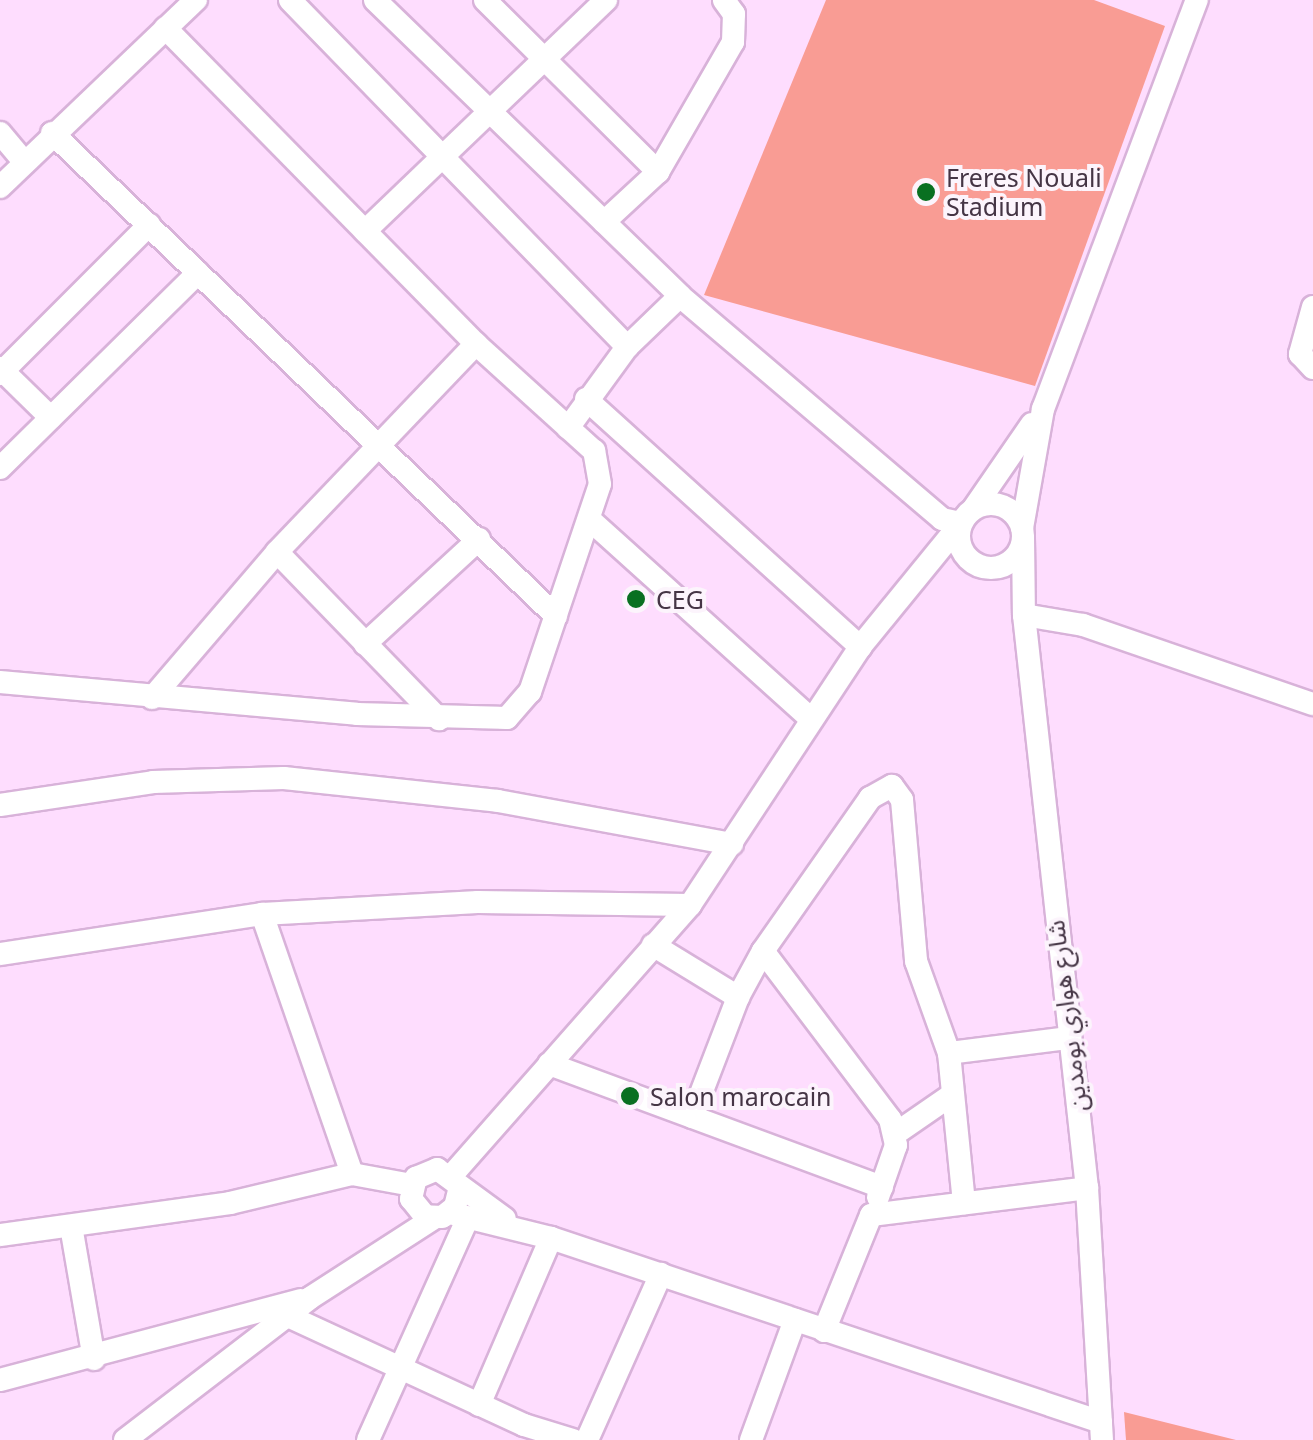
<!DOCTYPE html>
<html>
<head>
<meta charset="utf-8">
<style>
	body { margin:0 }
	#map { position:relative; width:1313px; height:1440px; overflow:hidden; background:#feddfe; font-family:"Noto Sans","Noto Sans Arabic",sans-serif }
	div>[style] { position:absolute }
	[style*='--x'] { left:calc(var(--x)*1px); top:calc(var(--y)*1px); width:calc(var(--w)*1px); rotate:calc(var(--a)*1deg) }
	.green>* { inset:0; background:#f99c94 }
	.roads { filter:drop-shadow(2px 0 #d8b2d9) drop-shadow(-2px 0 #d8b2d9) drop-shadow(0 2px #d8b2d9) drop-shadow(0 -2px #d8b2d9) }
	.minor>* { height:22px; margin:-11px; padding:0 11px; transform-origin:11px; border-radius:11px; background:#fff }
	.minor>.ring { margin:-11px; padding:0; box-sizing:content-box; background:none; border:22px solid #fff; border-radius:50% }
	.dots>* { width:28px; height:28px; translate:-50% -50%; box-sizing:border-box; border:5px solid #fcf4fc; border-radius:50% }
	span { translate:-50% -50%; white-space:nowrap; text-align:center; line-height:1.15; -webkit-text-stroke:8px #fcf4fc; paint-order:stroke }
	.poi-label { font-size:25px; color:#453545 }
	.left { translate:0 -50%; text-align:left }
	.street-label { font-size:25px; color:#453545 }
</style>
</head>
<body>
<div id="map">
	<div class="green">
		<div style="clip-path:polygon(826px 0,1094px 0,1165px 26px,1035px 386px,704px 295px)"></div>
		<div style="clip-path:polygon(1124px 1412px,1236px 1440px,1126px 1440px)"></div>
	</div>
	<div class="roads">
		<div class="minor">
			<div style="--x:290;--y:0;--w:484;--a:45.8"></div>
			<div style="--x:375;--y:0;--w:425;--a:44.1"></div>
			<div style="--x:680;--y:296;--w:74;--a:136.1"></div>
			<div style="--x:627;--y:347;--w:100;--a:126.1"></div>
			<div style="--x:485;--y:0;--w:244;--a:44.8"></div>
			<div style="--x:0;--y:133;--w:38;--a:50"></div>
			<div style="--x:52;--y:133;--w:698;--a:43.78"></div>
			<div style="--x:0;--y:187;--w:271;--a:-43.7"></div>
			<div style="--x:604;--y:222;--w:74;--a:-42.8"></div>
			<div style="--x:658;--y:172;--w:150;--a:-60"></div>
			<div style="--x:733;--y:42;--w:28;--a:-88"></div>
			<div style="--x:734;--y:14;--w:17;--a:-126"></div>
			<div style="--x:365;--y:231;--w:334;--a:-43.8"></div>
			<div style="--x:680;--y:296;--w:344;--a:40.4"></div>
			<div style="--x:942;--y:519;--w:19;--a:12"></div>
			<div style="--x:1313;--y:307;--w:49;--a:105.5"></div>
			<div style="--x:1300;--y:354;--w:19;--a:47"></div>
			<div style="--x:0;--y:368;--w:71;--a:44.4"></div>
			<div style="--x:0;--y:374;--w:211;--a:-45"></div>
			<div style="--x:586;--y:399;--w:370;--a:42.1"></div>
			<div style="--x:0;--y:468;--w:278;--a:-44.6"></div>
			<div class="ring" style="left:959px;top:504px;width:42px;height:42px"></div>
			<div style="--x:974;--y:508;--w:102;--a:-55.4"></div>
			<div style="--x:589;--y:519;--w:297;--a:42"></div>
			<div style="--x:1022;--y:528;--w:121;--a:-80"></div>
			<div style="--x:1043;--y:409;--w:437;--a:-69.4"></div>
			<div style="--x:1023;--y:538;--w:77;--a:89.3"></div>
			<div style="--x:1024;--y:615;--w:576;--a:83.73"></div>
			<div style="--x:1087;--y:1188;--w:252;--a:86.6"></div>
			<div style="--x:277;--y:552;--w:233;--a:45.9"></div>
			<div style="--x:1024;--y:615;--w:60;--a:9.6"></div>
			<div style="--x:1083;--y:625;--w:243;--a:19"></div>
			<div style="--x:365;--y:644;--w:155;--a:-42.6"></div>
			<div style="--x:0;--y:682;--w:358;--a:5.1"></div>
			<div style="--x:357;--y:714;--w:150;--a:1.5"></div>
			<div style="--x:507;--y:718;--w:35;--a:-49"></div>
			<div style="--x:530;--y:692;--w:219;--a:-71.4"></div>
			<div style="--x:600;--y:484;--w:34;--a:-100"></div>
			<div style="--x:594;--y:451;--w:159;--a:-137.8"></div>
			<div style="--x:476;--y:344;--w:443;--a:-134.5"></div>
			<div style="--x:152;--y:698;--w:192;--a:-49.4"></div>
			<div style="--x:277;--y:552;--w:288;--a:-46.3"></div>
			<div style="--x:0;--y:805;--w:155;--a:-8.5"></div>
			<div style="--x:153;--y:782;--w:131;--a:-1.7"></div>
			<div style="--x:284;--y:778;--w:215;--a:6.1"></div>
			<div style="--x:498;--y:801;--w:238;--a:10.4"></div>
			<div style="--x:262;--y:914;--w:275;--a:70.9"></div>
			<div style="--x:653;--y:945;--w:100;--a:31.5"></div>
			<div style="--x:763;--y:951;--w:211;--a:52.9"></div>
			<div style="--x:890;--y:1119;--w:27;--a:77"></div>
			<div style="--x:896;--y:1145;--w:55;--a:109.1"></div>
			<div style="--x:0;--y:954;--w:265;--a:-8.7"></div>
			<div style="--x:262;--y:914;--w:216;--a:-3.2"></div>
			<div style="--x:478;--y:902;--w:212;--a:0.8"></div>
			<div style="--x:949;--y:1053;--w:120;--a:-7.2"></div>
			<div style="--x:549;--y:1064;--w:355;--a:20.3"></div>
			<div style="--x:692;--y:1117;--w:129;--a:-69"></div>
			<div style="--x:738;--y:997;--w:52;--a:-61.5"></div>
			<div style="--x:763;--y:951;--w:187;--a:-55"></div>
			<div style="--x:870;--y:798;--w:25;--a:-29"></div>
			<div style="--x:892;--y:786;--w:17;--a:54"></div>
			<div style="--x:902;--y:800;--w:162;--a:85"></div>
			<div style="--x:916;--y:961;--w:98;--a:70.3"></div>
			<div style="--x:949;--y:1053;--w:151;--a:84.3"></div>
			<div style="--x:895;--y:1134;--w:70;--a:-34.6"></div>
			<div style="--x:452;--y:1175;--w:360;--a:-48.6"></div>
			<div style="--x:690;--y:905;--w:309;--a:-56.6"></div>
			<div style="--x:860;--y:647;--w:160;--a:-50.8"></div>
			<div style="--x:459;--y:1191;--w:16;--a:104"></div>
			<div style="--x:455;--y:1207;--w:16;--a:142"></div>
			<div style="--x:442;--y:1217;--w:17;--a:-177"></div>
			<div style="--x:425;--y:1216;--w:22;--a:-129"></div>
			<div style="--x:411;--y:1199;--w:22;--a:-77"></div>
			<div style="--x:416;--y:1178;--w:23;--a:-23"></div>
			<div style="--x:437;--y:1169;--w:84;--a:36.3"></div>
			<div style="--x:450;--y:1213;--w:104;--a:13.9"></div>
			<div style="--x:551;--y:1238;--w:580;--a:18.5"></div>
			<div style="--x:71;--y:1226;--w:135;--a:80.2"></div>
			<div style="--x:0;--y:1235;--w:232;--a:-7.9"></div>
			<div style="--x:230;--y:1203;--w:125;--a:-13.4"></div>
			<div style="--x:352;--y:1174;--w:61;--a:10.4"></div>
			<div style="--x:288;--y:1316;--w:260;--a:24.8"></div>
			<div style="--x:524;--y:1425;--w:51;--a:17"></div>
			<div style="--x:824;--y:1331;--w:125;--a:-67.9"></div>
			<div style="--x:871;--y:1215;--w:218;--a:-7.1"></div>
			<div style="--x:0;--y:1380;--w:311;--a:-14.9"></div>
			<div style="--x:479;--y:1405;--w:182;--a:-66.7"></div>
			<div style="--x:125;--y:1440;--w:233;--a:-37.5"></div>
			<div style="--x:310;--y:1298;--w:148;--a:-32.8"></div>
			<div style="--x:368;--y:1440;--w:244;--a:-65.8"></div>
			<div style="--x:587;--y:1440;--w:182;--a:-66"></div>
			<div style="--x:751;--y:1440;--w:128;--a:-69.9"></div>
		</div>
	</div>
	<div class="dots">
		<div style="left:926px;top:192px;background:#097021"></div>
		<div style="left:636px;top:599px;background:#097021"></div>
		<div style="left:630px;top:1096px;background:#097021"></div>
	</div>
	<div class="poi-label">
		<span class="left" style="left:946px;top:192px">Freres Nouali<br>Stadium</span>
		<span class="left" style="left:656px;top:599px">CEG</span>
		<span class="left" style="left:650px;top:1096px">Salon marocain</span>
	</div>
	<div class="street-label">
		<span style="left:1066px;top:1016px;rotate:-97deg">شارع هواري بومدين</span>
	</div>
</div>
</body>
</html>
